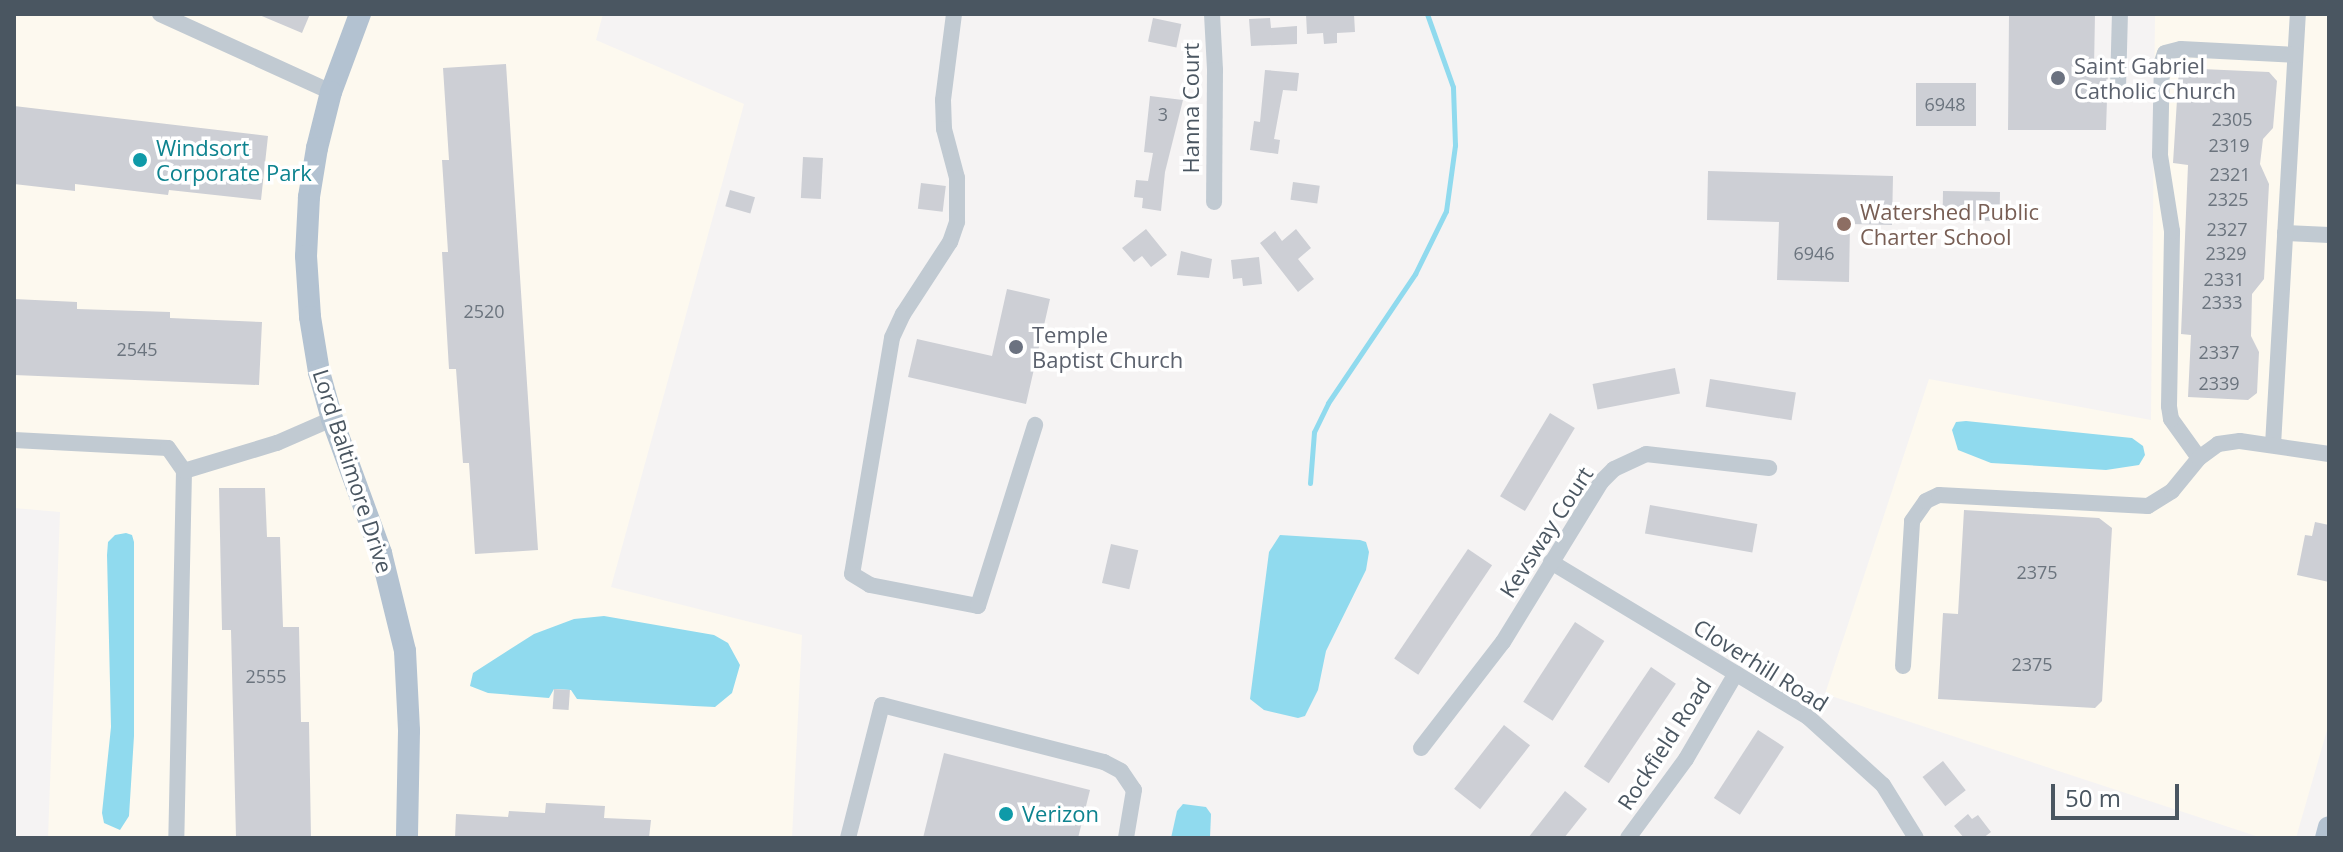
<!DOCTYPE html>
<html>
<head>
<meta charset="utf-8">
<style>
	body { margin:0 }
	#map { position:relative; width:2343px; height:852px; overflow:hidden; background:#f5f3f3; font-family:"Open Sans",sans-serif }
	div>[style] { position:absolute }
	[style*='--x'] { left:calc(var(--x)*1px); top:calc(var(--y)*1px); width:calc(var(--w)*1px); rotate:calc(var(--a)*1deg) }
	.commercial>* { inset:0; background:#fdf9ef }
	.water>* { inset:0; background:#90daee }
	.stream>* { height:5px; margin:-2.5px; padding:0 2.5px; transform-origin:2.5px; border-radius:2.5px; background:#90daee }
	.building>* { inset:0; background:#cdcfd5; transform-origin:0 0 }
	.minor>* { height:16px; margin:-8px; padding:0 8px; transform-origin:8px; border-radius:8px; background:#c1cad2 }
	.major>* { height:22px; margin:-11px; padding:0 11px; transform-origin:11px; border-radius:11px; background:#b3c2d1 }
	.dots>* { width:22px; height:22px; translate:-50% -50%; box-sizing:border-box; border:4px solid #fff; border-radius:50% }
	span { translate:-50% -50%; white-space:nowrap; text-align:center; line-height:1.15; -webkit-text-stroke:7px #fff; paint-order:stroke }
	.number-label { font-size:18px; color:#6b747e }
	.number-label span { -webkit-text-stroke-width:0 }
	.worship-label { font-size:22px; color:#5b616d }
	.left { translate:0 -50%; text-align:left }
	.street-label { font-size:22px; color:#4a5661 }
	.culture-label { font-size:22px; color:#0d838f }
	.education-label { font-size:22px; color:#785e54 }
	.frame { position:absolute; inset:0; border:16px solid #4a5661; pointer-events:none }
	.scale { position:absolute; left:2051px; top:784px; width:128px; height:36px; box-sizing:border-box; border:4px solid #4a5661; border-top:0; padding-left:10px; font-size:24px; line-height:28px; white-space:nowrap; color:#4a5661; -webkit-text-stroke:6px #fff; paint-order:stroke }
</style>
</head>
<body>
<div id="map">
	<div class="commercial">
		<div style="clip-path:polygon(14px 14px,603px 14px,596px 40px,744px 104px,611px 587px,802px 635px,792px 838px,48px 838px,60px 512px,14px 508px)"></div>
		<div style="clip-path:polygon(2155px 14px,2329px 14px,2329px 723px,2296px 838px,2262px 838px,1825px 694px,1929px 379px,2151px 420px)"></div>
	</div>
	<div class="water">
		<div style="clip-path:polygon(1966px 421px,2132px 438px,2143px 446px,2145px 455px,2139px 465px,2106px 470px,1991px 463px,1958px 450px,1952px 430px,1956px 422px)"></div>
		<div style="clip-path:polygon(126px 533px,132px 535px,134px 542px,134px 736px,129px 816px,120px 830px,104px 823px,102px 813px,111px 727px,107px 555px,108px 542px,115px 535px)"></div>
		<div style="clip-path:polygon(1280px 535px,1360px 540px,1366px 542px,1369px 552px,1366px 570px,1326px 651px,1318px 690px,1305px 716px,1298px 718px,1264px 710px,1250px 699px,1269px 552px)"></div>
		<div style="clip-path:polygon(604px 616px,714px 635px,728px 643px,740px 665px,732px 693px,715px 707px,694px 706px,577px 699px,571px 690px,554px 689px,549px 698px,488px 693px,470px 686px,473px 673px,534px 634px,574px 619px)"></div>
		<div style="clip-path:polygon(1183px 804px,1206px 807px,1211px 814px,1210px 838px,1171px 838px,1177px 811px)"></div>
	</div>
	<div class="stream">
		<div style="--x:1310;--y:483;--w:51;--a:-85.5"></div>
		<div style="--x:1314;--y:432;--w:32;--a:-64"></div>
		<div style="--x:1328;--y:403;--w:156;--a:-56"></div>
		<div style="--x:1415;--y:274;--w:70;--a:-63.8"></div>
		<div style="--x:1446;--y:211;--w:67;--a:-82.2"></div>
		<div style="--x:1455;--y:145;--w:58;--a:-92"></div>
		<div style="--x:1453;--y:87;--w:77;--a:-109.6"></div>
	</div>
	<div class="building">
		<div style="clip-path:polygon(257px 14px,310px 14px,302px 33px)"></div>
		<div style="clip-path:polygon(1306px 14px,1354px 14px,1355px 32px,1337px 33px,1337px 43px,1324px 44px,1323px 33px,1307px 34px)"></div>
		<div style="clip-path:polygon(2009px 14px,2095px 14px,2094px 68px,2108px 68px,2106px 130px,2008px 130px)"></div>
		<div style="left:1153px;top:18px;width:29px;height:24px;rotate:12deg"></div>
		<div style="clip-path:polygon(1270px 18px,1271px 28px,1297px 26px,1297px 44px,1251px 46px,1249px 19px)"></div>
		<div style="clip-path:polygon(506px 64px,538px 550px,475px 554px,469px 463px,463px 463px,456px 369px,449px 369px,442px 252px,448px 252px,442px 160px,449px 160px,443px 68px)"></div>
		<div style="clip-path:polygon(2179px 68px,2269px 72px,2277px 81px,2273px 128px,2263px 139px,2260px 164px,2269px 184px,2264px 279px,2252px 294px,2251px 336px,2259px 352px,2257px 393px,2248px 400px,2188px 397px,2191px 335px,2181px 334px,2188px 165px,2173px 163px)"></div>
		<div style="clip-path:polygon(1265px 70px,1299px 73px,1297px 91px,1283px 90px,1274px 139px,1280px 140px,1278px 154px,1250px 150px,1254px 121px,1260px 122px)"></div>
		<div style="left:1916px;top:83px;width:60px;height:43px"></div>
		<div style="clip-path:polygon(1150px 96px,1183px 100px,1165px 172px,1161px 211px,1142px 208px,1143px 198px,1134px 197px,1136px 180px,1148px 181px,1153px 153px,1144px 152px)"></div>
		<div style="clip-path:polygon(14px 106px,268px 136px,261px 200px,169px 190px,168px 195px,75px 184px,75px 191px,14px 184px)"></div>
		<div style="left:803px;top:157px;width:20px;height:41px;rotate:3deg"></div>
		<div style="clip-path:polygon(1708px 171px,1893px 176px,1892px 225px,1850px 224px,1849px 282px,1777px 280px,1779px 222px,1707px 220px)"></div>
		<div style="left:1293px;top:182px;width:27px;height:18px;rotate:8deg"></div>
		<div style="left:921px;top:183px;width:25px;height:26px;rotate:7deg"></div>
		<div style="left:730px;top:190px;width:26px;height:17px;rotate:16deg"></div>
		<div style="left:1943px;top:191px;width:57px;height:29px;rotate:1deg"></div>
		<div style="clip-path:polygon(1146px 229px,1167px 255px,1151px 267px,1142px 256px,1134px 262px,1122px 248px)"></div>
		<div style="clip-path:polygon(1296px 229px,1311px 248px,1298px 259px,1314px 279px,1298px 292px,1260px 243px,1275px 231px,1282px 241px)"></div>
		<div style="clip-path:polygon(1181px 251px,1212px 259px,1209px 278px,1177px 275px)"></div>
		<div style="clip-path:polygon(1259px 257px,1262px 284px,1243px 286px,1242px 278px,1233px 279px,1231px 260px)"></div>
		<div style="clip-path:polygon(1007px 289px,1050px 299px,1026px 404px,908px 377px,917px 339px,992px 356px)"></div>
		<div style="clip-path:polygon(14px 299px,77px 302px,77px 309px,170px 312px,170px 318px,262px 322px,259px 385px,14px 375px)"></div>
		<div style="left:1675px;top:368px;width:26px;height:84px;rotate:79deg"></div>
		<div style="left:1710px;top:379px;width:87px;height:28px;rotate:9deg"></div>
		<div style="left:1550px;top:413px;width:29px;height:97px;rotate:31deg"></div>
		<div style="clip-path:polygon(219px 488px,265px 488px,267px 537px,280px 537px,283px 627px,299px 627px,301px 722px,309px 722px,311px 838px,236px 838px,231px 630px,222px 630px)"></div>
		<div style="left:1650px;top:505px;width:109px;height:29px;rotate:10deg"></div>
		<div style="clip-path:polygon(1964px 510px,2099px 518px,2112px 528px,2102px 701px,2095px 708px,1938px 699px,1943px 613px,1958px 614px)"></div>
		<div style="clip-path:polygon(2315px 522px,2329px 525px,2329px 582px,2297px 575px,2305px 535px,2312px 536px)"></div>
		<div style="left:1111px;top:544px;width:28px;height:40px;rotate:13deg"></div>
		<div style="left:1468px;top:549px;width:29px;height:132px;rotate:34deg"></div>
		<div style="left:1575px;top:622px;width:35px;height:95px;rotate:33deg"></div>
		<div style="left:1651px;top:667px;width:30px;height:120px;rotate:34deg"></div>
		<div style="left:554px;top:689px;width:16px;height:20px;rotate:4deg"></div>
		<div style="left:1504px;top:725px;width:33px;height:81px;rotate:38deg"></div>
		<div style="left:1758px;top:730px;width:31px;height:81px;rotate:33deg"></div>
		<div style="clip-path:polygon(944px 753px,1090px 790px,1078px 838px,923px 838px)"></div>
		<div style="left:1943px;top:761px;width:37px;height:26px;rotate:52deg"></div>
		<div style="clip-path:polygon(1565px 791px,1587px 809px,1564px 838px,1528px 838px)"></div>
		<div style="clip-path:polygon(546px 803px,605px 806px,604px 818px,651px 820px,649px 838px,455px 838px,456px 814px,508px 817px,509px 811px,545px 813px)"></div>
		<div style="clip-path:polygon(1968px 814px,1972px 819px,1978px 815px,1991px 832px,1983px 838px,1964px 838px,1954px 826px)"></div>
	</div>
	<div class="minor">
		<div style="--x:160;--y:14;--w:188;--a:24.5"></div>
		<div style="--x:954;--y:14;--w:87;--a:97.3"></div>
		<div style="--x:943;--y:100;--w:29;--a:88"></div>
		<div style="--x:944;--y:129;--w:51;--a:75.1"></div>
		<div style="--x:957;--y:178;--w:44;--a:90"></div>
		<div style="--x:957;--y:222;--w:21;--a:109"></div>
		<div style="--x:950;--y:242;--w:86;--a:123.1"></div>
		<div style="--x:903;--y:314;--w:26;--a:115"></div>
		<div style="--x:892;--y:338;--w:239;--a:99.6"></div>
		<div style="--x:852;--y:574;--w:21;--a:31"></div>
		<div style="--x:870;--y:585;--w:110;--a:11"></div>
		<div style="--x:978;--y:606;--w:190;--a:-72.5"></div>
		<div style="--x:1212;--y:14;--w:56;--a:86.9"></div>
		<div style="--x:1215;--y:70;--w:132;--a:90.4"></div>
		<div style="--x:2118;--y:88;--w:74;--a:-88.5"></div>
		<div style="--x:2285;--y:233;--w:44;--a:2.6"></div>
		<div style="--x:14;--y:440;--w:154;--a:3"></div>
		<div style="--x:168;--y:448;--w:28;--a:55"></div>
		<div style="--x:184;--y:471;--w:367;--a:91.2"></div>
		<div style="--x:2273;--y:445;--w:432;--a:-86.7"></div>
		<div style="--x:2199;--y:458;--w:48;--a:-125.7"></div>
		<div style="--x:2171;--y:419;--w:13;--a:-99"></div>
		<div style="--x:2169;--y:406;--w:175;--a:-89"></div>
		<div style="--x:2172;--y:231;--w:77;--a:-99"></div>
		<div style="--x:2160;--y:155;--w:93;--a:-88.8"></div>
		<div style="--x:2162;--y:62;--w:9;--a:-72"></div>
		<div style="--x:2165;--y:53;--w:16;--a:-14"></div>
		<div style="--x:2181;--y:49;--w:114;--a:3"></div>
		<div style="--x:184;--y:471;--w:97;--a:-16.8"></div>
		<div style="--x:277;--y:443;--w:60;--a:-23.6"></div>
		<div style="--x:1551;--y:562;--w:300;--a:31.1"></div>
		<div style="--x:1808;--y:717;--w:101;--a:42.2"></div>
		<div style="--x:1883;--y:785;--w:62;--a:58.1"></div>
		<div style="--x:1903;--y:666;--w:145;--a:-86.4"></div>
		<div style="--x:1912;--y:521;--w:24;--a:-55"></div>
		<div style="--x:1926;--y:501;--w:14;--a:-25"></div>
		<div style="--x:1939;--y:495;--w:209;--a:3"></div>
		<div style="--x:2148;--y:506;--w:28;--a:-32"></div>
		<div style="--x:2172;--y:491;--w:43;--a:-50.7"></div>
		<div style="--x:2199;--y:458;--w:24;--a:-36"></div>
		<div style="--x:2218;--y:444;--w:22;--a:-8"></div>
		<div style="--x:2240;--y:441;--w:90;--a:8.3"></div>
		<div style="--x:1421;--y:748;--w:134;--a:-52.3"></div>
		<div style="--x:1503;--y:642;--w:188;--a:-58.5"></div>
		<div style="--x:1601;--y:482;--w:18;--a:-45"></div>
		<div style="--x:1614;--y:469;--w:35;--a:-25"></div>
		<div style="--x:1646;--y:454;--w:124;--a:6.5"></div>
		<div style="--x:848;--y:838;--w:137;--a:-75.7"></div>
		<div style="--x:882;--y:705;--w:229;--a:14.4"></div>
		<div style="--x:1104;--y:762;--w:19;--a:28"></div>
		<div style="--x:1121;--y:771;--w:23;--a:56"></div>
		<div style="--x:1134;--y:790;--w:49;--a:99.5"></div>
		<div style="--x:1628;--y:838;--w:98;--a:-53.7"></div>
		<div style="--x:1686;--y:759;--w:99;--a:-59.8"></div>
	</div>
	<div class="major">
		<div style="--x:360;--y:14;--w:83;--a:110.4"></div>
		<div style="--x:331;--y:92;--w:58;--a:104"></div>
		<div style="--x:317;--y:148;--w:50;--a:99.3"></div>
		<div style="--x:309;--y:197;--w:59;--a:92.9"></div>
		<div style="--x:306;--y:256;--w:61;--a:86.2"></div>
		<div style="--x:310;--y:317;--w:56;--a:80.7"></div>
		<div style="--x:319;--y:372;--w:49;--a:74.5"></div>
		<div style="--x:332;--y:419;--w:143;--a:69.9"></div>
		<div style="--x:381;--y:553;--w:101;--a:76.2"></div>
		<div style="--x:405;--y:651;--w:80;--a:87.1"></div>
		<div style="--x:409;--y:731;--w:107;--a:91.1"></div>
		<div style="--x:2326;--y:838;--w:11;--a:-75"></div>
	</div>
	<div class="dots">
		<div style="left:2058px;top:78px;background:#6b7280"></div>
		<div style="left:140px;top:160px;background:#0f9aa8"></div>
		<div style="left:1844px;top:224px;background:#8d6e63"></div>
		<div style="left:1016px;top:347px;background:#6b7280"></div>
		<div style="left:1006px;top:814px;background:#0f9aa8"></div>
	</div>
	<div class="number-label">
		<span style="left:1945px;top:104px">6948</span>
		<span style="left:1163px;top:114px">3</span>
		<span style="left:2232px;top:119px">2305</span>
		<span style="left:2229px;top:145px">2319</span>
		<span style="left:2230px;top:174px">2321</span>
		<span style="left:2228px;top:199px">2325</span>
		<span style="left:2227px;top:229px">2327</span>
		<span style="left:1814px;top:253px">6946</span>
		<span style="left:2226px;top:253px">2329</span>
		<span style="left:2224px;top:279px">2331</span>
		<span style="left:2222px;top:302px">2333</span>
		<span style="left:484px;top:311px">2520</span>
		<span style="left:137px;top:349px">2545</span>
		<span style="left:2219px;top:352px">2337</span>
		<span style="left:2219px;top:383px">2339</span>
		<span style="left:2037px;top:572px">2375</span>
		<span style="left:2032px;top:664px">2375</span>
		<span style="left:266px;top:676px">2555</span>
	</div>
	<div class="worship-label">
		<span class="left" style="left:2074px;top:78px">Saint Gabriel<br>Catholic Church</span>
		<span class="left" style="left:1032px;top:347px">Temple<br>Baptist Church</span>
	</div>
	<div class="street-label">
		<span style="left:1191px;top:108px;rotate:-90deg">Hanna Court</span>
		<span style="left:353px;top:471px;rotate:72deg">Lord Baltimore Drive</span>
		<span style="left:1546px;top:532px;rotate:-57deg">Kevsway Court</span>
		<span style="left:1761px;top:665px;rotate:32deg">Cloverhill Road</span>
		<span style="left:1664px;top:744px;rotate:-57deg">Rockfield Road</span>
	</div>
	<div class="culture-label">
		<span class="left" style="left:156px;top:160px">Windsort<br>Corporate Park</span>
		<span class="left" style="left:1022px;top:814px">Verizon</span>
	</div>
	<div class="education-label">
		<span class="left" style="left:1860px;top:224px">Watershed Public<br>Charter School</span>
	</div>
	<div class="frame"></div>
	<div class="scale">50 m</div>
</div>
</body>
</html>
